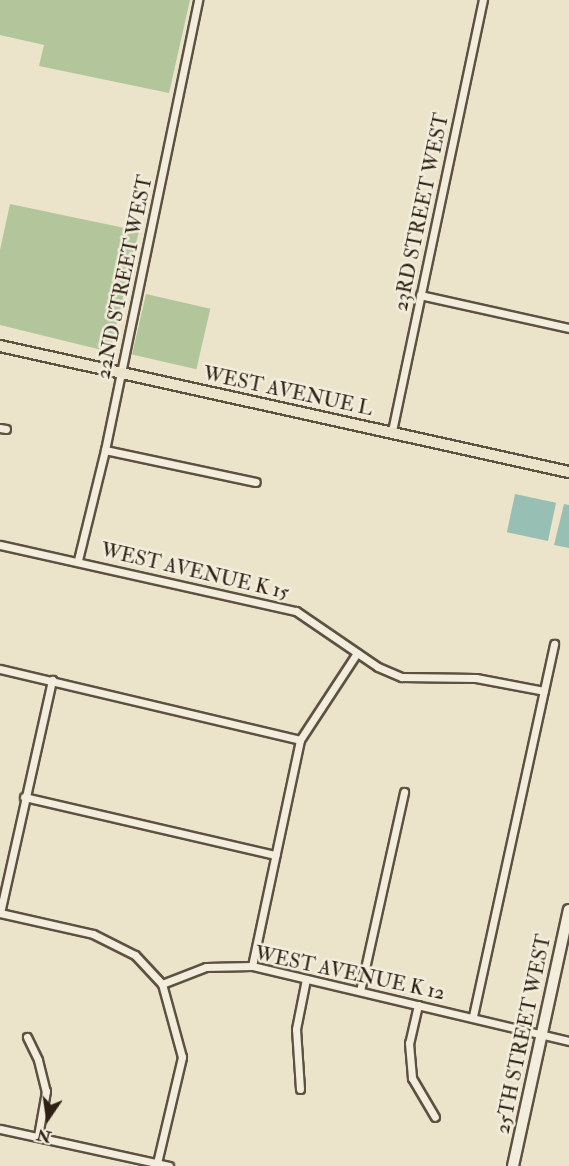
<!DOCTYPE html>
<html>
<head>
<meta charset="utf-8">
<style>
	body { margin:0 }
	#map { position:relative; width:569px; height:1166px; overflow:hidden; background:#ebe4ca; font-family:"IM FELL Double Pica",serif }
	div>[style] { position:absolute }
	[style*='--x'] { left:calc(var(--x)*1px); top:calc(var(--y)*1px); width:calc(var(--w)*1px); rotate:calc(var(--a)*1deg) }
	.green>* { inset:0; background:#b3c59a; transform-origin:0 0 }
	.water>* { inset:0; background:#98bfb4; transform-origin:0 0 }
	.roads { filter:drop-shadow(2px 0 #5e5141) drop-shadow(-2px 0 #5e5141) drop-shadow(0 2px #5e5141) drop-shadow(0 -2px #5e5141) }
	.street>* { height:7px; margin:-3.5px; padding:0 3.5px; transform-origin:3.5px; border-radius:3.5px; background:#f2eddd }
	.secondary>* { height:10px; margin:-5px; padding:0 5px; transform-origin:5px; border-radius:5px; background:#f2eddd }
	.primary>* { height:10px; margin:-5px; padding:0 5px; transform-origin:5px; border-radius:5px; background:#ebe4ca }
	span { translate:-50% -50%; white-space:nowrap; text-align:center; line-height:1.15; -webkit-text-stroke:5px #f2eddd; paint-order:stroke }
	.street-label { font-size:20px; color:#2f2013 }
	.north { position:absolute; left:18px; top:1088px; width:60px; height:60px; -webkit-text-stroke:4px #f2eddd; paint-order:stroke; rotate:193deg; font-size:16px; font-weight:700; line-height:24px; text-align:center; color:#2f2013 }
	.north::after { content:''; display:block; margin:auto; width:21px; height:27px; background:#2f2013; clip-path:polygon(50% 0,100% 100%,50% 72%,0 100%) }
</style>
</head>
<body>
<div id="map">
	<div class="green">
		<div style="clip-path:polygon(0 0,190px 0,169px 93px,39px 66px,44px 45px,0 35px)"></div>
		<div style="clip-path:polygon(10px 204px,139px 231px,110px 352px,0 325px,0 250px)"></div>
		<div style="left:146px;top:294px;width:66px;height:62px;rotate:13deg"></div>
	</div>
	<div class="water">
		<div style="left:515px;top:494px;width:42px;height:39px;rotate:12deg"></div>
		<div style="clip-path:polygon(564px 504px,569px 505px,569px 548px,554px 545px)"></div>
	</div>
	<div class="roads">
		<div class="street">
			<div style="--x:420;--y:295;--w:153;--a:12.5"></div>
			<div style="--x:0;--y:428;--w:6;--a:9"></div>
			<div style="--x:392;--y:431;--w:441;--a:-78.1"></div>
			<div style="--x:105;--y:450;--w:154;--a:12"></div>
			<div style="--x:0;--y:545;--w:303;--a:12.6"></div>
			<div style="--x:296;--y:611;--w:99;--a:34.3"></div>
			<div style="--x:378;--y:667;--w:26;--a:23"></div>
			<div style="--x:402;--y:677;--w:74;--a:0.8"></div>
			<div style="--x:476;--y:678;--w:69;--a:10.8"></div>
			<div style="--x:78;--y:560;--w:113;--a:-76.2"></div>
			<div style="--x:105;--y:450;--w:460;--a:-78.3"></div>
			<div style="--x:0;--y:669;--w:308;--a:13.3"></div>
			<div style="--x:24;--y:797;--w:258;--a:13"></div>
			<div style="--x:0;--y:913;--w:95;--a:12.7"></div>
			<div style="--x:93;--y:934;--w:47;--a:26.6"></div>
			<div style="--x:135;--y:955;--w:40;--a:47"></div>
			<div style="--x:162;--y:984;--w:47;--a:-21.1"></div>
			<div style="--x:206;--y:967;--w:46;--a:-1.2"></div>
			<div style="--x:252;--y:966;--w:326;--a:13.3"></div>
			<div style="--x:0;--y:913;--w:239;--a:-77.4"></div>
			<div style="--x:252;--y:966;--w:231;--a:-78"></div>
			<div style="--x:300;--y:740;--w:104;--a:-56.8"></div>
			<div style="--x:360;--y:991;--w:204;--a:-77.5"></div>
			<div style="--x:418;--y:1005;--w:39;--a:103"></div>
			<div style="--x:409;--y:1043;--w:35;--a:85"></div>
			<div style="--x:412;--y:1078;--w:45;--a:59.5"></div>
			<div style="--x:473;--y:1016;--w:381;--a:-77.7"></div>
			<div style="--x:27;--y:1037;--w:25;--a:64"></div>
			<div style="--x:38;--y:1060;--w:32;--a:76"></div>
			<div style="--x:46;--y:1091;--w:46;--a:100.1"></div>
			<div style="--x:300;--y:1089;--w:60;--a:-93.8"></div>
			<div style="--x:296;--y:1029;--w:51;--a:-78.7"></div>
			<div style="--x:0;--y:1129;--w:173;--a:12.3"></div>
			<div style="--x:157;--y:1163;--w:109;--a:-76.7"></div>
			<div style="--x:182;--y:1057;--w:76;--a:-105.3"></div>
		</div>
		<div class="secondary">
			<div style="--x:513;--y:1166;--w:262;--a:-77.7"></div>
		</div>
		<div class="primary">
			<div style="--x:0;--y:346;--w:583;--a:12.49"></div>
		</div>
	</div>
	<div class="street-label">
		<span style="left:421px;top:212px;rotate:-78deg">23RD STREET WEST</span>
		<span style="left:124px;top:277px;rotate:-78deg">22ND STREET WEST</span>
		<span style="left:288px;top:391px;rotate:12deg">WEST AVENUE L</span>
		<span style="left:195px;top:571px;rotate:13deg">WEST AVENUE K 15</span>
		<span style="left:350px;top:973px;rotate:12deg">WEST AVENUE K 12</span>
		<span style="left:523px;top:1034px;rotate:-78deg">25TH STREET WEST</span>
	</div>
	<div class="north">N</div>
</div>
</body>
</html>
